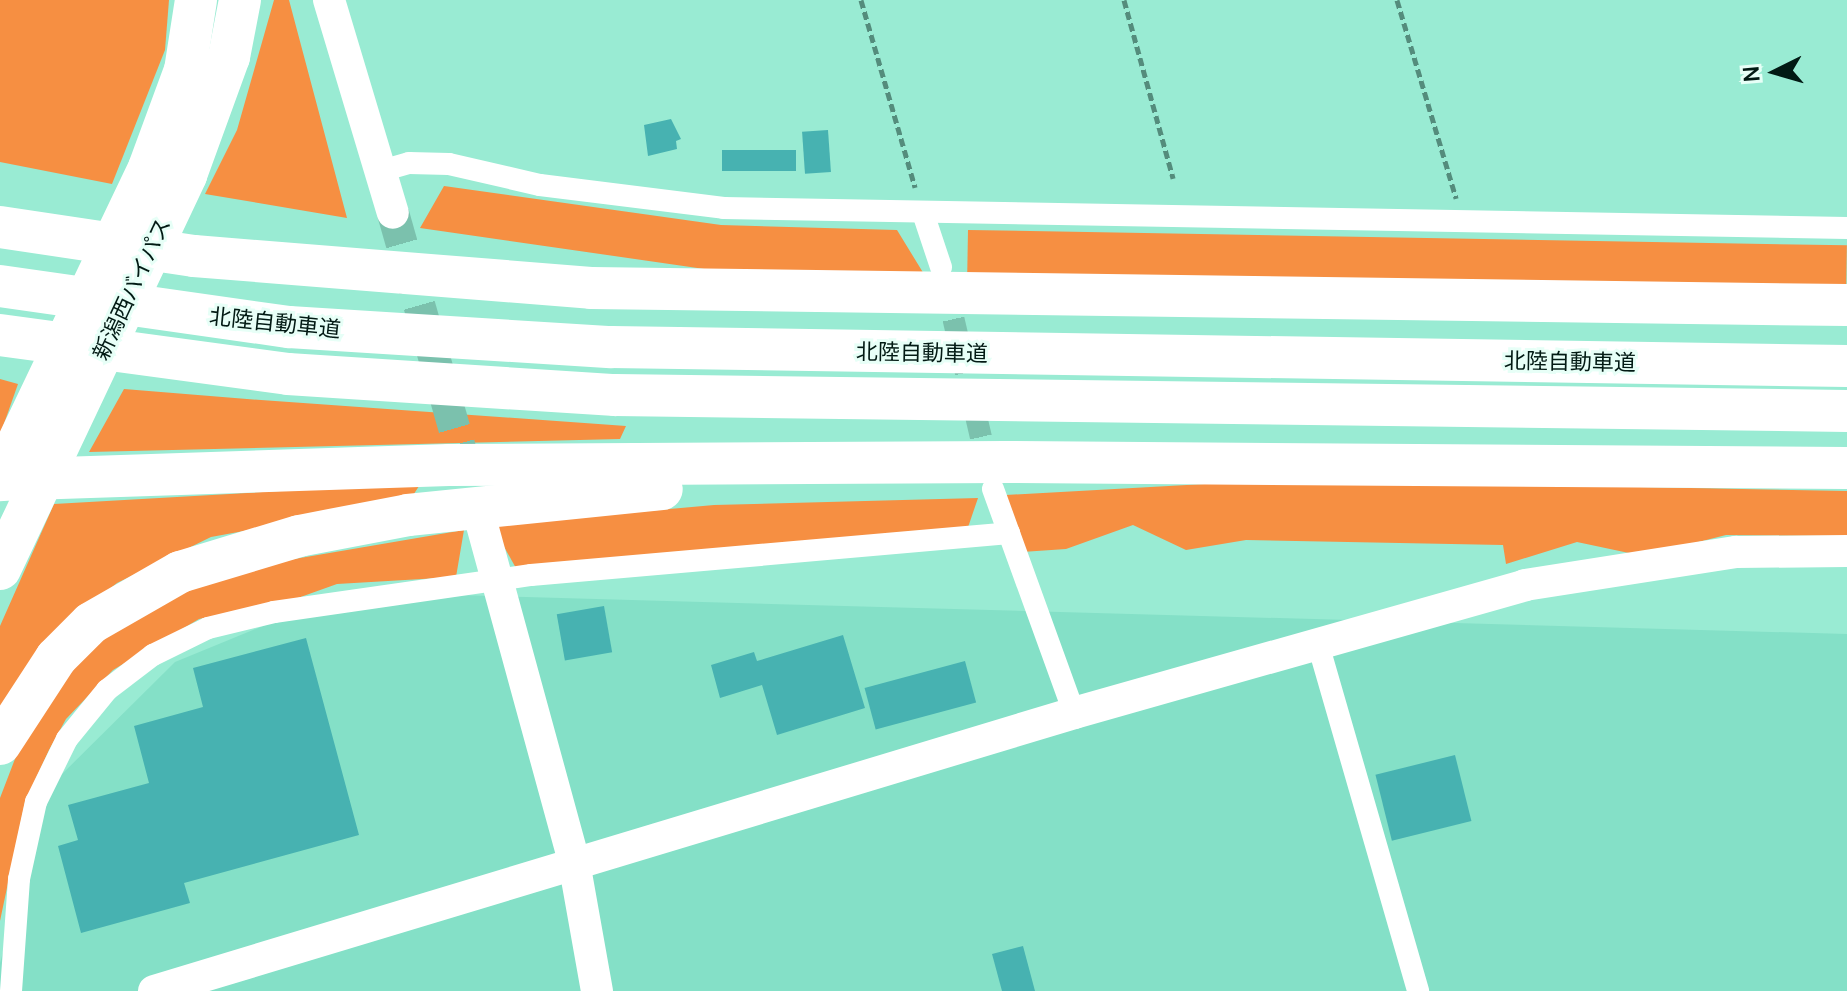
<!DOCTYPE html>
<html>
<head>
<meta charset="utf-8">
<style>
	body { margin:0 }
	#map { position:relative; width:1847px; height:991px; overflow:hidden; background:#99ebd3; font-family:Manrope,"Noto Sans JP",sans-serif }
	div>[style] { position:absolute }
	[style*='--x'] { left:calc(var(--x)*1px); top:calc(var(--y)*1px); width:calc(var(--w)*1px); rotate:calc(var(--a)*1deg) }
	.built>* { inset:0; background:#84e0c7 }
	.green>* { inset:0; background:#f68f42; transform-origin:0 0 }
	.building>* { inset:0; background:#47b2b1; transform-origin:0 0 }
	.street-tunnel>* { height:22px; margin-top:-11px; transform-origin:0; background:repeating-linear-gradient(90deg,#7bc1ad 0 22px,transparent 0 33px) }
	.secondary-tunnel>* { height:32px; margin-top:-16px; transform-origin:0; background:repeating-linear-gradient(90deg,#7bc1ad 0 32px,transparent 0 48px) }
	.path>* { height:5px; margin-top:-2.5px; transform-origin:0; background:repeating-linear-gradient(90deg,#548c7c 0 8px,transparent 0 12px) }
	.street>* { height:22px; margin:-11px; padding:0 11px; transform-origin:11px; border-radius:11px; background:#fff }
	.secondary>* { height:32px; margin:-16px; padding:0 16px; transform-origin:16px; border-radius:16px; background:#fff }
	.highway>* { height:42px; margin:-21px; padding:0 21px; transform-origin:21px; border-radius:21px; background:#fff }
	span { translate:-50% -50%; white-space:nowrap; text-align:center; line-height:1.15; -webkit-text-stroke:6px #e7fff7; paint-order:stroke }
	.street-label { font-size:22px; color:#021a14 }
	.north { position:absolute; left:1735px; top:32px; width:80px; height:80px; -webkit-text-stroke:6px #e7fff7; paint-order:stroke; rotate:265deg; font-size:22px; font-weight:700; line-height:32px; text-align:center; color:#021a14 }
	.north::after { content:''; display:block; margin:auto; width:28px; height:36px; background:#021a14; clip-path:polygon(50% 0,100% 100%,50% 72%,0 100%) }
</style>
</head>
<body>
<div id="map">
	<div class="built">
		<div style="clip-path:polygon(346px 592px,1847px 634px,1847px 991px,0 991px,0 963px,49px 787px,175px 662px)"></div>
	</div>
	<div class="green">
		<div style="clip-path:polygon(0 0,169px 0,165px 50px,112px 184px,0 162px)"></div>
		<div style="clip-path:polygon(274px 0,289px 0,347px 218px,205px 194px,237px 130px)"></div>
		<div style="clip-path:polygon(444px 186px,721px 225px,897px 230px,927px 279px,732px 273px,420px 228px)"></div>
		<div style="left:968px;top:230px;width:879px;height:48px;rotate:1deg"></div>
		<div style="clip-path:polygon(0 379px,18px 384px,0 435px)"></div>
		<div style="clip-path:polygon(124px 389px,247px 399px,626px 426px,620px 439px,89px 452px)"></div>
		<div style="clip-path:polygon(1278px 480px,1847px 491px,1847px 536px,1726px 535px,1643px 556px,1577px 542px,1506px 564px,1503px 545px,1246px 540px,1186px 550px,1133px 525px,1066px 549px,1022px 552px,1006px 495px)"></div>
		<div style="clip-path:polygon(421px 483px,410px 500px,211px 537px,117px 583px,52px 635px,0 711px,0 626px,54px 504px)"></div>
		<div style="clip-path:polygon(978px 498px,965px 536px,517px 570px,492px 525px,714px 505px)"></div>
		<div style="clip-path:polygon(464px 530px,456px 577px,337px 584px,295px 599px,199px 619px,113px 670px,66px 719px,49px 750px,25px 802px,0 921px,0 798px,28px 725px,98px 636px,191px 583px,265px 564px)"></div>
	</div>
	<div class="building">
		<div style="clip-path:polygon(671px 119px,681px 139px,676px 141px,677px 149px,648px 156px,644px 125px)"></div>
		<div style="left:828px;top:130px;width:42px;height:26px;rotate:86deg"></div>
		<div style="left:796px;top:150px;width:21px;height:74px;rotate:90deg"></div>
		<div style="left:604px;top:606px;width:47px;height:48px;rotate:80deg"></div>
		<div style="clip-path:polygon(843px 635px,865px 708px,777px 735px,762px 685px,720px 698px,711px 665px,754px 652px,757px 661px)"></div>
		<div style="clip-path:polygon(306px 638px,359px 835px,184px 883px,190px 903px,81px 933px,58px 846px,78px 840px,68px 805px,149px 783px,134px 726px,203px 707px,193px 668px)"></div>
		<div style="left:965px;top:661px;width:43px;height:104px;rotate:75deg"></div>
		<div style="left:1455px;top:755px;width:68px;height:82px;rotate:76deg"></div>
		<div style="clip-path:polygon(1023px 946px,1035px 991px,1002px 991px,992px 954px)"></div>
	</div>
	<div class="street-tunnel">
		<div style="--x:946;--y:287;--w:186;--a:76.9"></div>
	</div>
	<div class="secondary-tunnel">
		<div style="--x:393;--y:213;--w:324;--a:74.1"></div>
	</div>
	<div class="path">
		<div style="--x:861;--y:0;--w:195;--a:73.9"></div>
		<div style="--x:1124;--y:0;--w:185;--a:74.6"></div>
		<div style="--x:1397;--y:0;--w:207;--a:73.4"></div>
	</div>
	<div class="street">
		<div style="--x:381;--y:171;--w:29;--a:-16"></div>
		<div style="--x:409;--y:163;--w:40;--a:1.4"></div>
		<div style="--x:449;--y:164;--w:93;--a:13"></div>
		<div style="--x:540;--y:185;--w:185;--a:7.1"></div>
		<div style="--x:724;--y:208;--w:1123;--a:1.02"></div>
		<div style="--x:923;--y:213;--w:57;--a:71.6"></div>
		<div style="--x:993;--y:489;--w:238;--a:70.1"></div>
		<div style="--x:1318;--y:644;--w:361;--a:73.9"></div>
		<div style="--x:11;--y:991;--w:112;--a:-85.9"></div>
		<div style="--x:19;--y:879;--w:79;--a:-77.6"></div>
		<div style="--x:36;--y:802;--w:70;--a:-63.8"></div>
		<div style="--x:67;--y:739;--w:63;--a:-50.8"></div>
		<div style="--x:107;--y:690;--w:58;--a:-37.3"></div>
		<div style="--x:153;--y:655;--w:61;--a:-26.1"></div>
		<div style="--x:208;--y:628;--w:68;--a:-13.6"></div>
		<div style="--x:274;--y:612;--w:260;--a:-8.2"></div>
		<div style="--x:531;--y:575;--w:480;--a:-5"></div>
	</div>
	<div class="secondary">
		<div style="--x:329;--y:0;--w:222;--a:73.3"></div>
		<div style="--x:482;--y:525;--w:349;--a:74.7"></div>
		<div style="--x:574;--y:862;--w:131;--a:79.9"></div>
		<div style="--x:154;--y:991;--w:961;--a:-16.81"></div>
		<div style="--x:1074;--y:713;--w:469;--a:-15.8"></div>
		<div style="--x:1525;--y:585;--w:214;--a:-8.9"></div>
		<div style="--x:1736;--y:552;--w:111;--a:-0.5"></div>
	</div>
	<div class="highway">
		<div style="--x:196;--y:0;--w:71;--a:98.9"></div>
		<div style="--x:185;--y:70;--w:104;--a:110.2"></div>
		<div style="--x:149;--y:168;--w:346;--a:115.5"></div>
		<div style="--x:0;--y:480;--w:449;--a:-1.9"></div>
		<div style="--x:449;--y:465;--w:557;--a:-0.31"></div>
		<div style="--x:1006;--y:462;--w:841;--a:0.41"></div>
		<div style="--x:0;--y:227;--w:196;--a:8.5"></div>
		<div style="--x:194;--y:256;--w:398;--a:4.6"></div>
		<div style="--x:591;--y:288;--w:1256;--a:0.78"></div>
		<div style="--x:0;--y:286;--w:292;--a:8.1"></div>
		<div style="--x:289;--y:327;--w:323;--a:3.6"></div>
		<div style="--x:611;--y:347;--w:1236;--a:0.88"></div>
		<div style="--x:0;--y:335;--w:291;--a:7.7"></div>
		<div style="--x:288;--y:374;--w:328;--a:3.7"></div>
		<div style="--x:615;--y:395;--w:1232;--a:0.74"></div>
		<div style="--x:0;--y:569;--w:436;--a:-64.7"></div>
		<div style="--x:186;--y:175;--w:126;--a:-70"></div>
		<div style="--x:229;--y:57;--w:58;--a:-79.1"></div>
		<div style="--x:0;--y:744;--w:103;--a:-56.9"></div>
		<div style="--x:56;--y:658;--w:49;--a:-45"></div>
		<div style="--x:91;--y:623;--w:103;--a:-29.8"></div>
		<div style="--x:180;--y:572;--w:124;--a:-16.8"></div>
		<div style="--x:299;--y:536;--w:111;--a:-10.9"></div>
		<div style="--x:408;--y:515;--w:255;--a:-5.8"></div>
	</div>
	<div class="street-label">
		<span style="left:132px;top:289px;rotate:-65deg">新潟西バイパス</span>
		<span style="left:275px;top:323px;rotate:6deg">北陸自動車道</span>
		<span style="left:922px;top:353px;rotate:1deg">北陸自動車道</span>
		<span style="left:1570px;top:362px;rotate:1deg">北陸自動車道</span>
	</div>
	<div class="north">N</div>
</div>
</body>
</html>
